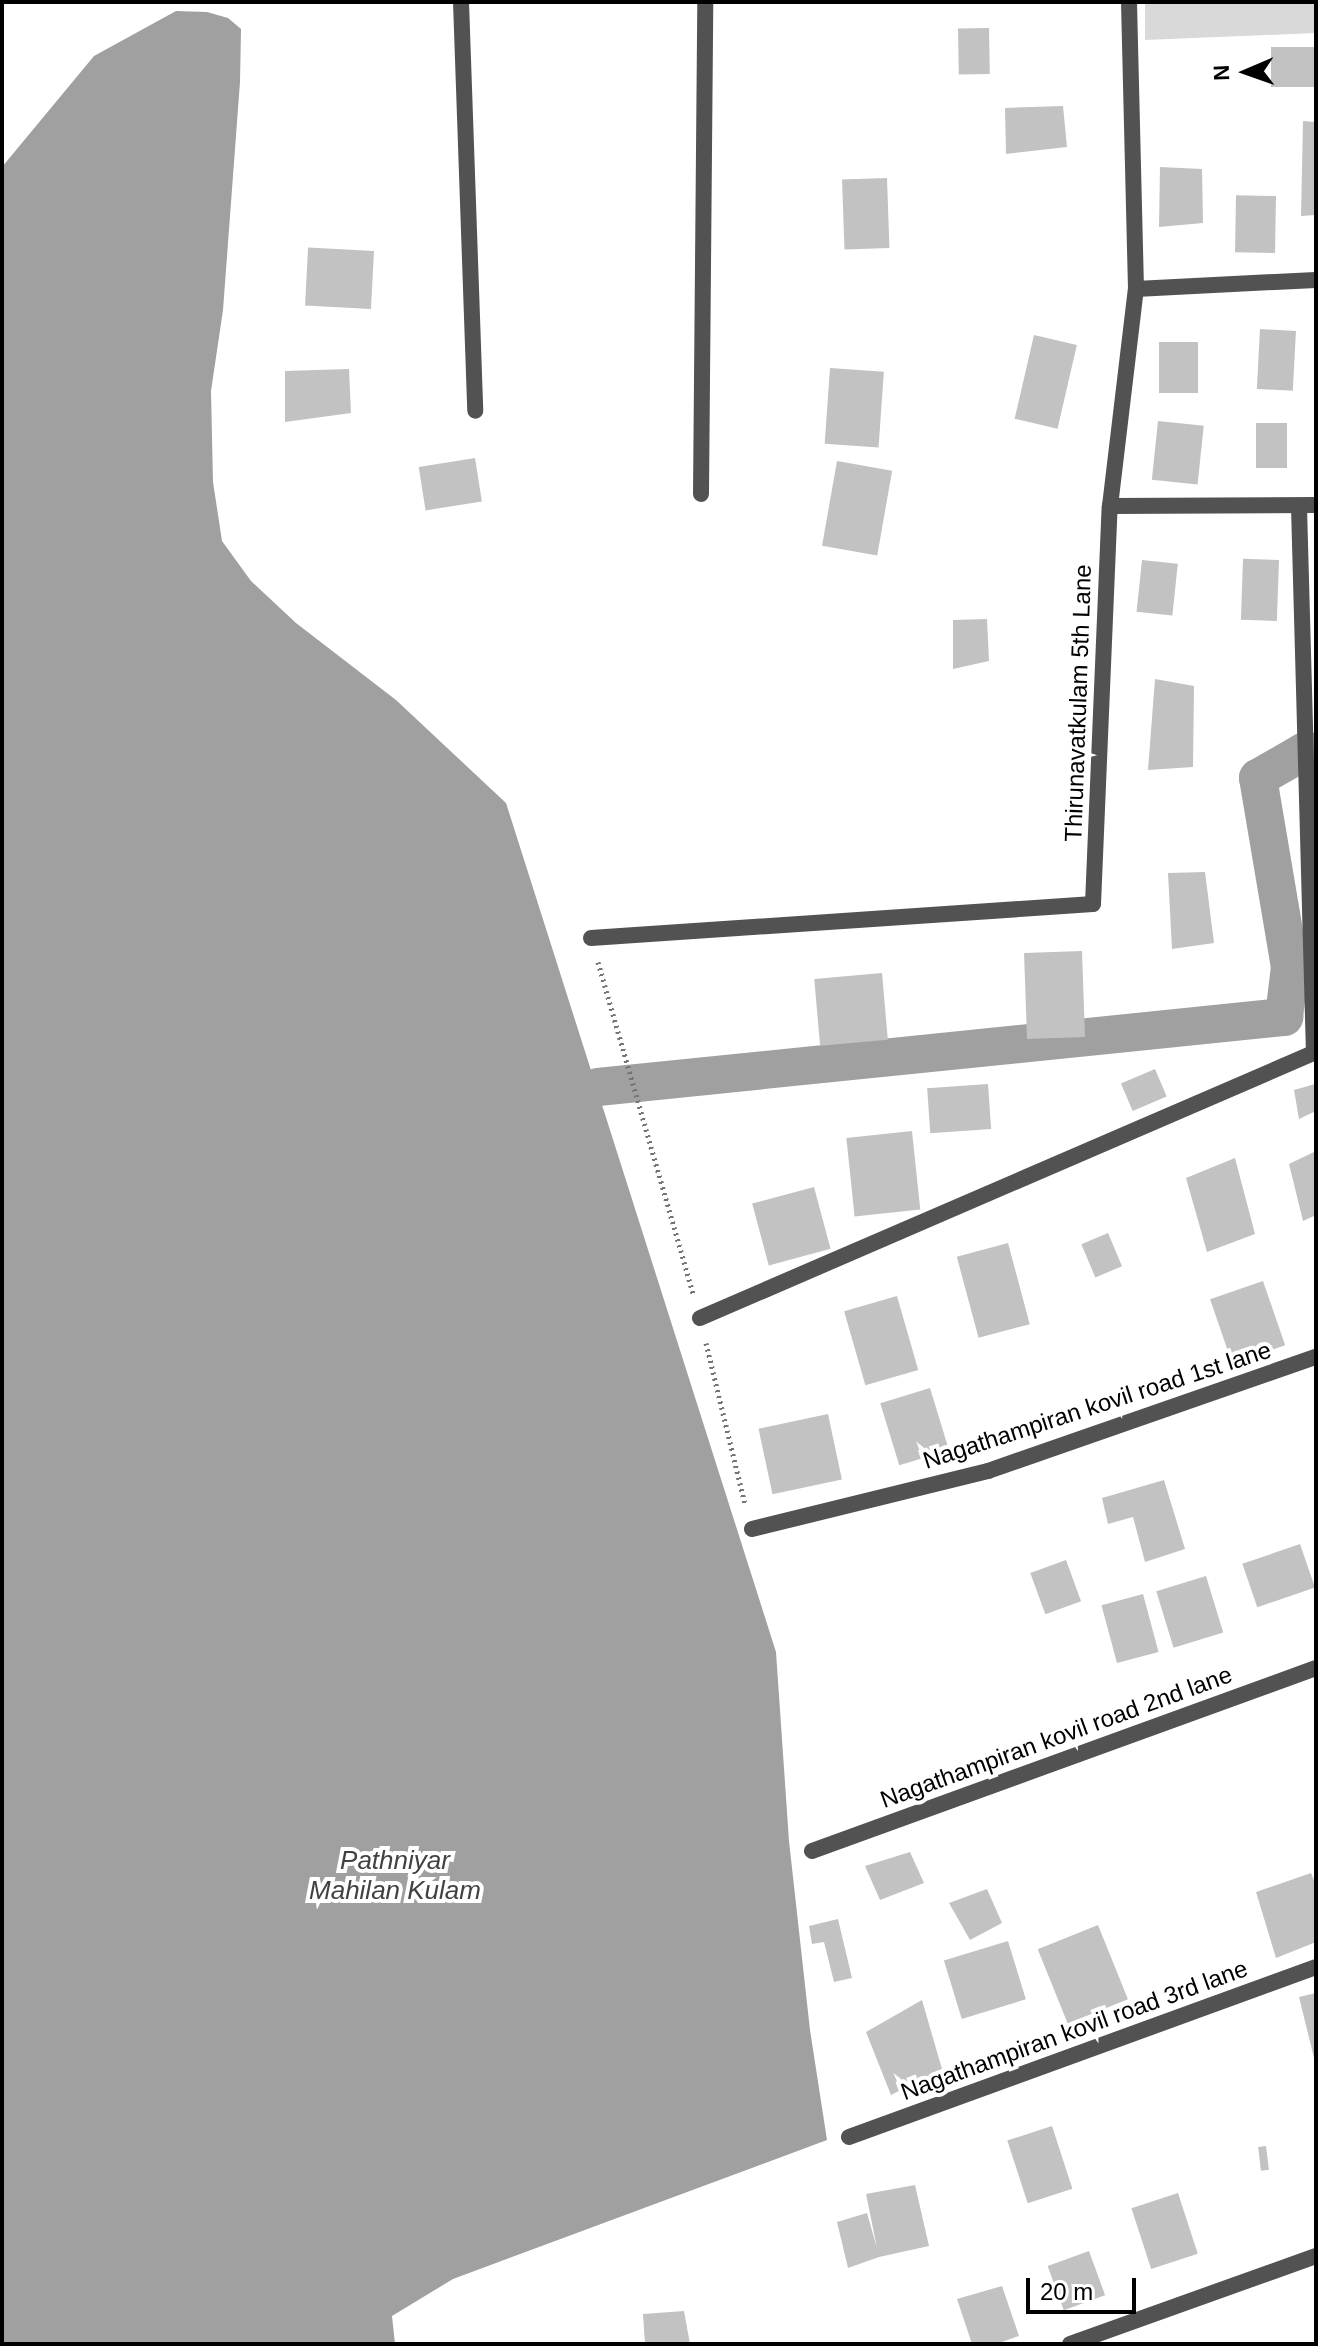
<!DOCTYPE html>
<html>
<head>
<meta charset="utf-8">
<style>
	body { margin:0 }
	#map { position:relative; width:1318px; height:2346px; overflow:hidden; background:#fff; font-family:Arial,sans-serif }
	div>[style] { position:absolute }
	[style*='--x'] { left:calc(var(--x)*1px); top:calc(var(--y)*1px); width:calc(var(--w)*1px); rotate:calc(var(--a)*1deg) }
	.green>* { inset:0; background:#d9d9d9 }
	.water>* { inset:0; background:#a0a0a0 }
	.canal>* { height:38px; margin:-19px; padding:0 19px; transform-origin:19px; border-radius:19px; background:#a0a0a0 }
	.building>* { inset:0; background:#c2c2c2; transform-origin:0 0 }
	.path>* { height:5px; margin-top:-2.5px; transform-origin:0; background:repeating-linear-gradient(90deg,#747474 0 2px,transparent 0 6px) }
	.minor>* { height:16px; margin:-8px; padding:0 8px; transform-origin:8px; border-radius:8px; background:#525252 }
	span { translate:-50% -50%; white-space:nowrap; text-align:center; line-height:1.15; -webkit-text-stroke:8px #fff; paint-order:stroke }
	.street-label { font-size:24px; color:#000 }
	.water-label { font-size:26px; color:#414141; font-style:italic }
	.frame { position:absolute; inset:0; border:4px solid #000; pointer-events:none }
	.north { position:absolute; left:1206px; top:32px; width:80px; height:80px; -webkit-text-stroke:6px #fff; paint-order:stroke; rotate:268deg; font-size:22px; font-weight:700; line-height:32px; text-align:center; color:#000 }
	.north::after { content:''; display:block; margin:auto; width:28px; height:36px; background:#000; clip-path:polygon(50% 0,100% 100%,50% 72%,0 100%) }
	.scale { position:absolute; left:1026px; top:2278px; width:110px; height:36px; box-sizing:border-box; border:4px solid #000; border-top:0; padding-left:10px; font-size:24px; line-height:28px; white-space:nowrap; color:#000; -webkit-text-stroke:6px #fff; paint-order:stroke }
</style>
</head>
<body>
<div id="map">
	<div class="green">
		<div style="clip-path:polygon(1145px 2px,1316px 2px,1316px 33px,1145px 40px)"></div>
	</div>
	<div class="water">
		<div style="clip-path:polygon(176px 11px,207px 12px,228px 18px,241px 29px,240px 82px,223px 310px,211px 391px,213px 482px,222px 541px,251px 581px,296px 623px,396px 700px,506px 803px,776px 1652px,789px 1841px,810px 2030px,827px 2140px,453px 2279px,392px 2316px,395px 2344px,2px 2344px,2px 167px,94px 56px)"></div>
	</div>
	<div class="canal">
		<div style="--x:598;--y:1087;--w:690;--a:-5.83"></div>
		<div style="--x:1284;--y:1017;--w:50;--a:-83.2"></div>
		<div style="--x:1290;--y:967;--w:192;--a:-99.6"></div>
		<div style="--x:1258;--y:778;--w:54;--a:-29.9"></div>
		<div style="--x:1305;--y:751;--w:11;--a:5"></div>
	</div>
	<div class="building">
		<div style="left:989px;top:28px;width:46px;height:31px;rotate:89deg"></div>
		<div style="left:1316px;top:47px;width:40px;height:45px;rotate:90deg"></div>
		<div style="clip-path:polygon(1063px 106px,1067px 147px,1006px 154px,1005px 108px)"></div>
		<div style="clip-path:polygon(1303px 121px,1316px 122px,1316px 215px,1301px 216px)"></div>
		<div style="clip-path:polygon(1160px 167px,1202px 169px,1203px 223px,1159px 227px)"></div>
		<div style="left:887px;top:178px;width:70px;height:45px;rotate:88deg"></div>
		<div style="left:1276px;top:196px;width:57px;height:40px;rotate:91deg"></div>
		<div style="left:374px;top:251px;width:58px;height:66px;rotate:93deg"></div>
		<div style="left:1260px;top:329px;width:36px;height:60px;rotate:3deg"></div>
		<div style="left:1034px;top:335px;width:44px;height:86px;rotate:13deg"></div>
		<div style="left:1159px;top:342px;width:39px;height:51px"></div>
		<div style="left:830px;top:368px;width:54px;height:76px;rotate:4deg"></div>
		<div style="clip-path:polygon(349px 369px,351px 413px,285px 422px,285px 371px)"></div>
		<div style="left:1158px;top:421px;width:46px;height:59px;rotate:6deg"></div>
		<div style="left:1287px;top:423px;width:45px;height:31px;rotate:90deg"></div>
		<div style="left:475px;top:458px;width:44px;height:57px;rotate:81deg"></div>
		<div style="left:837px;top:461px;width:56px;height:86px;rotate:10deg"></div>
		<div style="left:1142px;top:560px;width:36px;height:52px;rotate:6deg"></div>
		<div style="left:1279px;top:560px;width:61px;height:36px;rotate:92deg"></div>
		<div style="clip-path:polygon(987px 619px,989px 661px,953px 669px,953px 620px)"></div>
		<div style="clip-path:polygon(1155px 679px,1194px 686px,1193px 767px,1148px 770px)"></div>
		<div style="clip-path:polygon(1205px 872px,1214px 943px,1172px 949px,1168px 873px)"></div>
		<div style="left:1082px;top:951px;width:86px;height:58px;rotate:88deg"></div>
		<div style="left:882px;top:973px;width:67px;height:68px;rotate:85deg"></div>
		<div style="left:1155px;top:1069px;width:30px;height:37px;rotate:67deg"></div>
		<div style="left:988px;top:1084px;width:45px;height:61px;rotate:86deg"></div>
		<div style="clip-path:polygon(1315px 1084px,1316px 1111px,1299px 1119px,1294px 1090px)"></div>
		<div style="left:912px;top:1131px;width:79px;height:66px;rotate:84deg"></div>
		<div style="clip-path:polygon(1316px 1151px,1316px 1215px,1303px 1221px,1289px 1164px)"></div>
		<div style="clip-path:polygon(1235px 1158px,1255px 1234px,1207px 1252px,1186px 1178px)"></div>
		<div style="left:814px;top:1187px;width:64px;height:64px;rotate:75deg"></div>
		<div style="left:1108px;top:1233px;width:36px;height:29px;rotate:67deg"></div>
		<div style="left:1008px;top:1243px;width:84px;height:53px;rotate:75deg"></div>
		<div style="left:1263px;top:1281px;width:68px;height:56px;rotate:71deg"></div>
		<div style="left:897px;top:1296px;width:77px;height:55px;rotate:74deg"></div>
		<div style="left:930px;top:1388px;width:65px;height:52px;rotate:73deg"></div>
		<div style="left:828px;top:1414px;width:67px;height:71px;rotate:78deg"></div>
		<div style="clip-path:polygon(1164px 1480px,1185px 1549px,1145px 1562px,1133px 1517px,1108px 1524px,1102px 1498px)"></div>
		<div style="left:1300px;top:1544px;width:46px;height:61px;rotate:71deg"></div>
		<div style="left:1066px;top:1560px;width:44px;height:38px;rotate:70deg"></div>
		<div style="left:1206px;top:1576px;width:59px;height:52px;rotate:73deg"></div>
		<div style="left:1143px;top:1594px;width:60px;height:43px;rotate:75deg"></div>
		<div style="clip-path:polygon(910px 1852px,924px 1883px,880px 1900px,865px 1866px)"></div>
		<div style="clip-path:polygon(1311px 1873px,1316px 1885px,1316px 1942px,1276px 1958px,1256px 1892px)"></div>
		<div style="clip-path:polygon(987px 1889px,1002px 1923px,970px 1940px,949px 1903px)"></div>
		<div style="clip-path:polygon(838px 1919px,852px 1978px,834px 1982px,824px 1942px,812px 1944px,809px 1926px)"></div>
		<div style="left:1098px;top:1925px;width:80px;height:65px;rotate:68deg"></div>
		<div style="left:1008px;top:1941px;width:61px;height:67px;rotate:73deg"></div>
		<div style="clip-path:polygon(1316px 1993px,1316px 2062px,1315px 2062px,1299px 1997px)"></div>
		<div style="clip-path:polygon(922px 2000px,942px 2069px,891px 2095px,866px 2032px)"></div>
		<div style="left:1052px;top:2126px;width:66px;height:47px;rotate:72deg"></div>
		<div style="left:1266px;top:2146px;width:24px;height:8px;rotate:83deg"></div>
		<div style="clip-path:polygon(915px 2185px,929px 2246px,879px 2257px,848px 2268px,837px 2222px,867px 2213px,877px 2248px,866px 2194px)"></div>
		<div style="left:1178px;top:2193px;width:64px;height:49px;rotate:72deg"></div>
		<div style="left:1089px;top:2251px;width:47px;height:44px;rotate:70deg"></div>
		<div style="clip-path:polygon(1002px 2286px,1019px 2336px,996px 2344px,972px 2344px,957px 2299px)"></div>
		<div style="clip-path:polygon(684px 2311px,690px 2344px,645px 2344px,643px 2314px)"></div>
	</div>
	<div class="path">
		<div style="--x:598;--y:962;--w:345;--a:74"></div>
		<div style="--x:706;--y:1343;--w:166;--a:76.4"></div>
	</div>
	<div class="minor">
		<div style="--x:461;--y:2;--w:409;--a:88"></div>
		<div style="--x:1136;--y:289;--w:180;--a:-2.9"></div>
		<div style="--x:701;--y:494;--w:492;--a:-89.5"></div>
		<div style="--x:1110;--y:506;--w:206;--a:-0.3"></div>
		<div style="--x:1299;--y:507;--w:546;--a:88.43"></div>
		<div style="--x:591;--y:938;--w:503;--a:-3.87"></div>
		<div style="--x:1093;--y:904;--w:398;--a:-87.6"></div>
		<div style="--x:1110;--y:506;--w:219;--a:-83.2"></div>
		<div style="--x:1136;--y:289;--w:287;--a:-91.4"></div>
		<div style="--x:700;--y:1318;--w:671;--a:-23.36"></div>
		<div style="--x:752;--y:1529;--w:243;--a:-13.8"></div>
		<div style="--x:988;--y:1471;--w:347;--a:-19.2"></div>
		<div style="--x:812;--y:1851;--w:536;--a:-19.96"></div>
		<div style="--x:849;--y:2137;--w:497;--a:-20"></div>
		<div style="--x:1070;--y:2344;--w:261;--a:-19.7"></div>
	</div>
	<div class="street-label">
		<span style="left:1078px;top:703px;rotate:-88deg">Thirunavatkulam 5th Lane</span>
		<span style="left:1097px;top:1405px;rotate:-18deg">Nagathampiran kovil road 1st lane</span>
		<span style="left:1056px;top:1737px;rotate:-20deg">Nagathampiran kovil road 2nd lane</span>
		<span style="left:1074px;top:2030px;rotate:-20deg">Nagathampiran kovil road 3rd lane</span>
	</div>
	<div class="water-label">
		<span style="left:395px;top:1876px">Pathniyar<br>Mahilan Kulam</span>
	</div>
	<div class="frame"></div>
	<div class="north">N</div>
	<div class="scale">20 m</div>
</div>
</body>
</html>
